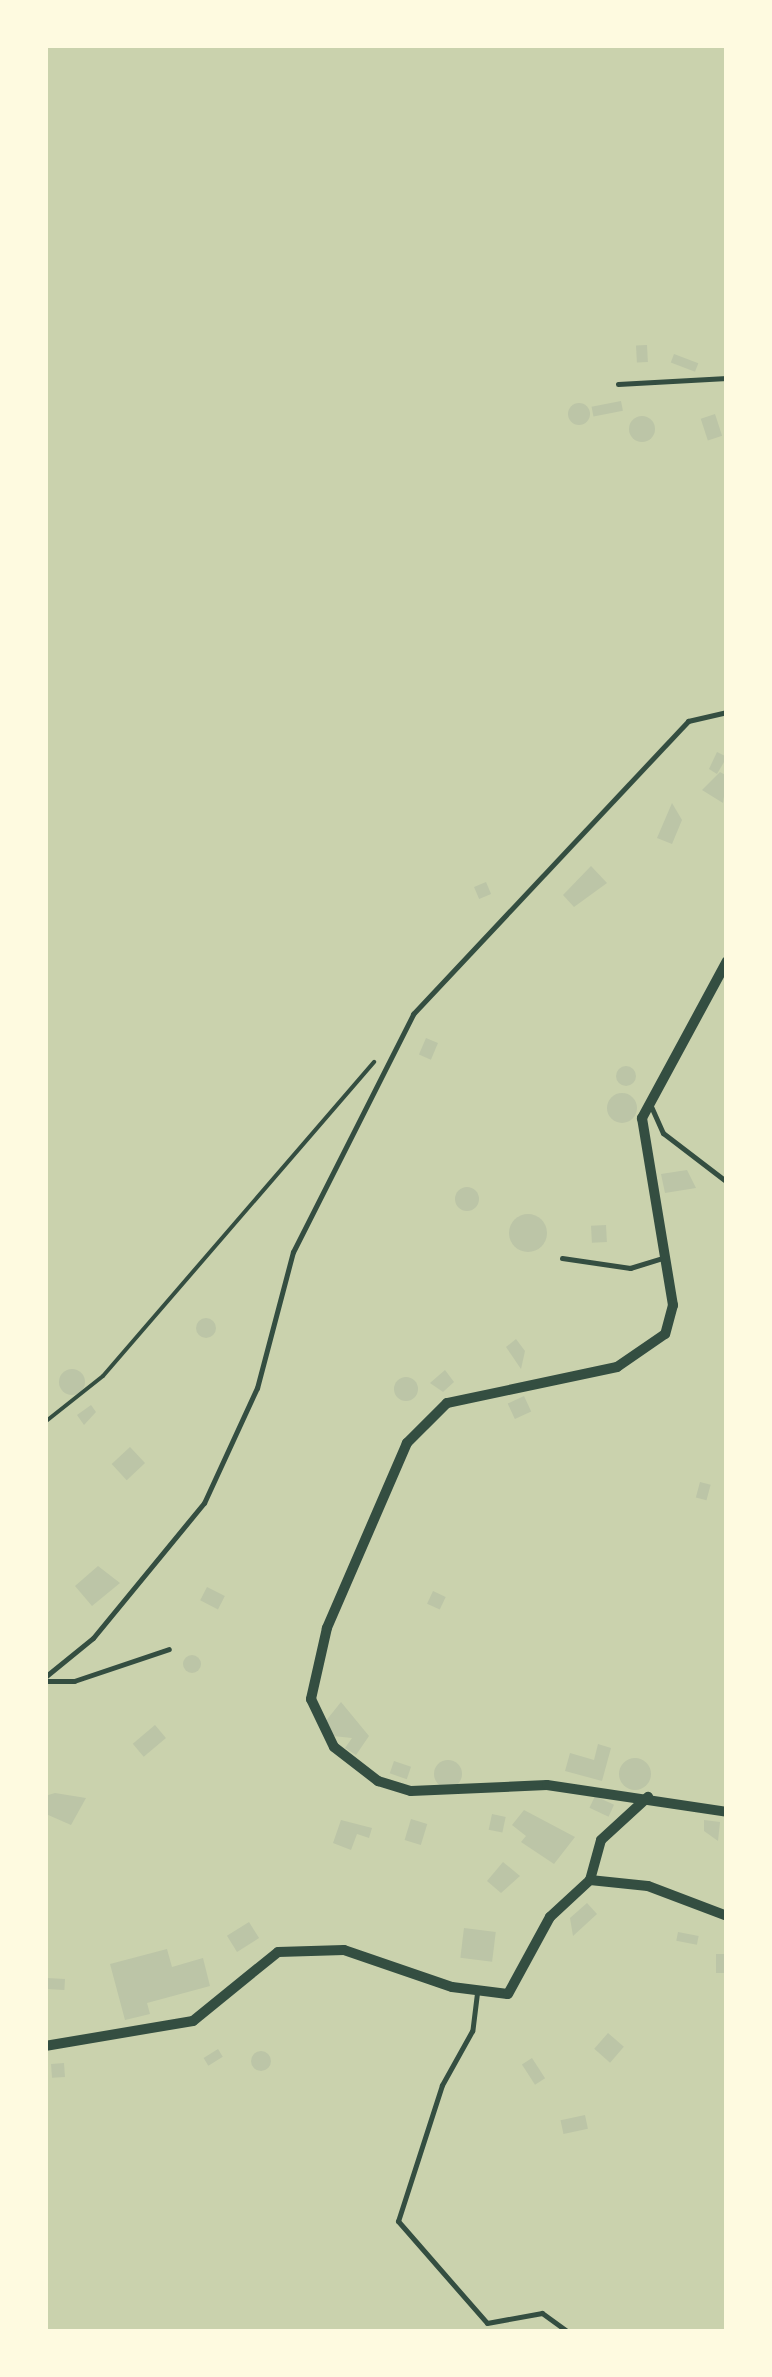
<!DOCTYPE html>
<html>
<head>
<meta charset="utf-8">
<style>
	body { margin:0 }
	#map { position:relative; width:772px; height:2377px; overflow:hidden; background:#e9edc9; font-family:"PT Sans Narrow",sans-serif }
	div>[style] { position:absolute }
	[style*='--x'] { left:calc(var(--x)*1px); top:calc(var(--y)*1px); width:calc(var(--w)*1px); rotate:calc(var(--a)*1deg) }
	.green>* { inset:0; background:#cad2ad; transform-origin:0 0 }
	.building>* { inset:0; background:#bcc5a7; transform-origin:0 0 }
	.round { border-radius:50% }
	.path>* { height:4px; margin:-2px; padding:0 2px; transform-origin:2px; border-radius:2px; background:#344e41 }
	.service>* { height:5px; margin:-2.5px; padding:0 2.5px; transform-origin:2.5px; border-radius:2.5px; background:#344e41 }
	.minor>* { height:10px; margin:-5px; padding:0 5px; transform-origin:5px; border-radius:5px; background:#344e41 }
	span { translate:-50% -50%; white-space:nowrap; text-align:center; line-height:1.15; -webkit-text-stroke:10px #fefae0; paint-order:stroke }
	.frame { position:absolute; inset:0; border:48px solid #fefae0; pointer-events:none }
</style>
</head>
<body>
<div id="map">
	<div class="green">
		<div style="left:45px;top:45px;width:682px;height:2287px"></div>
	</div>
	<div class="building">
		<div style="left:647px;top:345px;width:17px;height:11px;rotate:87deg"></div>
		<div style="left:674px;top:354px;width:26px;height:9px;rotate:21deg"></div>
		<div style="left:621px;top:401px;width:10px;height:30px;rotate:79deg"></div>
		<div class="round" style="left:568px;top:403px;width:22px;height:22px"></div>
		<div style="left:715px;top:414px;width:23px;height:15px;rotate:72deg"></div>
		<div class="round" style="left:629px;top:416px;width:26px;height:26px"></div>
		<div style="clip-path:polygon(717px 752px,727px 757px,717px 774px,709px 769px)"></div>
		<div style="clip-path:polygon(720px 772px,727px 776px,723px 803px,702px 790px)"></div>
		<div style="clip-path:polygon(672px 803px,682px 820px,672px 844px,657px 838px)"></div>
		<div style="clip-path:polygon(591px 866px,607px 883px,574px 907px,563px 895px)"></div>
		<div style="left:486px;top:882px;width:13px;height:13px;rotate:67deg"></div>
		<div style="left:426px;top:1038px;width:13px;height:18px;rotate:23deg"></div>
		<div class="round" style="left:616px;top:1066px;width:20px;height:20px"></div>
		<div class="round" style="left:607px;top:1093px;width:30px;height:30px"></div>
		<div style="clip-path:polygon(687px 1170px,696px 1188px,665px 1193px,661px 1174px)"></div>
		<div class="round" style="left:455px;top:1187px;width:24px;height:24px"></div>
		<div class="round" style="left:509px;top:1214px;width:38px;height:38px"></div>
		<div style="left:606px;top:1225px;width:17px;height:15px;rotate:87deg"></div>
		<div class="round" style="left:196px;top:1318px;width:20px;height:20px"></div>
		<div style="clip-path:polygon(516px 1339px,525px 1351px,521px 1369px,506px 1347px)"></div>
		<div class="round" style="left:59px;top:1369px;width:26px;height:26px"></div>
		<div style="clip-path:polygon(445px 1370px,454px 1382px,443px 1392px,430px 1383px)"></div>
		<div class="round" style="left:394px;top:1377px;width:24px;height:24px"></div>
		<div style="left:524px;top:1396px;width:17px;height:18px;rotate:65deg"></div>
		<div style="clip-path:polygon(91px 1405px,96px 1412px,84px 1425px,77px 1415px)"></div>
		<div style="left:130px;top:1447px;width:22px;height:25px;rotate:47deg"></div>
		<div style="left:700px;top:1482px;width:11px;height:16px;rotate:15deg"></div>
		<div style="clip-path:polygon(98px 1566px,120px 1583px,92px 1606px,75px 1586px)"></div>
		<div style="left:207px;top:1587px;width:20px;height:15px;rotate:27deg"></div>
		<div style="left:433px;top:1591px;width:14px;height:14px;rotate:25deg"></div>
		<div class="round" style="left:183px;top:1655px;width:18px;height:18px"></div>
		<div style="clip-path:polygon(341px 1702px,369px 1736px,356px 1755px,345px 1748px,352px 1738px,333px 1736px,325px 1722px)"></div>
		<div style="left:155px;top:1725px;width:17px;height:29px;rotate:50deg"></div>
		<div style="clip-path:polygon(598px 1744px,611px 1748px,602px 1781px,565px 1771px,570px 1753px,594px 1760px)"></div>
		<div class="round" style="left:619px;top:1758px;width:32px;height:32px"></div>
		<div class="round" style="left:434px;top:1760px;width:28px;height:28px"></div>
		<div style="left:394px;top:1761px;width:18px;height:13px;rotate:19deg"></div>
		<div style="clip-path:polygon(55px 1793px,86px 1798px,71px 1825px,46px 1814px,45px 1796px)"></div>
		<div style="left:595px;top:1796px;width:21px;height:13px;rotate:25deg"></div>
		<div style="clip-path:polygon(524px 1810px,575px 1837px,554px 1864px,521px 1842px,526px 1836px,512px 1825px)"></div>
		<div style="left:492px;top:1814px;width:14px;height:16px;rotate:12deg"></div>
		<div style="left:411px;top:1819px;width:17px;height:22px;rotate:17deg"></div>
		<div style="clip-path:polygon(341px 1820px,372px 1828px,369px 1838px,357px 1834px,351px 1850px,333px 1843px)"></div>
		<div style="clip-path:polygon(704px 1820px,720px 1822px,718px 1841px,704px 1831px)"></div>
		<div style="clip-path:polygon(503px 1862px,520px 1876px,501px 1893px,487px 1881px)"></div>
		<div style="clip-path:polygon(587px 1903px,597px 1914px,573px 1936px,570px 1918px)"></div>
		<div style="left:249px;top:1922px;width:19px;height:26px;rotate:58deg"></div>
		<div style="left:464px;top:1928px;width:32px;height:30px;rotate:7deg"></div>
		<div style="left:678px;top:1932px;width:21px;height:9px;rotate:11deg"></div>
		<div style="clip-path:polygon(167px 1949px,172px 1967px,203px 1958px,210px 1986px,147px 2003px,150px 2014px,125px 2020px,110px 1964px)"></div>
		<div style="left:716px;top:1954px;width:11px;height:19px"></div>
		<div style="left:47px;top:1978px;width:18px;height:11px;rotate:3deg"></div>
		<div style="left:608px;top:2033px;width:21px;height:21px;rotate:41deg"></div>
		<div style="left:218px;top:2049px;width:9px;height:17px;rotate:58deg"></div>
		<div class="round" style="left:251px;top:2051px;width:20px;height:20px"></div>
		<div style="left:532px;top:2058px;width:24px;height:12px;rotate:57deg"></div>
		<div style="left:64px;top:2063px;width:14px;height:13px;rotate:86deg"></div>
		<div style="left:585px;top:2115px;width:14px;height:25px;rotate:78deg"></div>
	</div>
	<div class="path">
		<div style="--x:45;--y:1422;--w:74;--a:-38.4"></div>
		<div style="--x:103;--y:1376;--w:415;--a:-49.2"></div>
	</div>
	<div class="service">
		<div style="--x:618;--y:384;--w:109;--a:-3.2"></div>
		<div style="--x:650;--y:1104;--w:32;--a:66"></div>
		<div style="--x:663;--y:1133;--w:81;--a:37.4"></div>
		<div style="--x:562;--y:1258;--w:69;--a:8.4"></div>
		<div style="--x:630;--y:1268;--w:31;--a:-17"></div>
		<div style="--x:45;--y:1677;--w:62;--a:-39.1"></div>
		<div style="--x:93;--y:1638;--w:175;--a:-50.6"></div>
		<div style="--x:204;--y:1503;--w:127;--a:-65.3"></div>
		<div style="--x:257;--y:1388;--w:141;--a:-75.2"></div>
		<div style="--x:293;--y:1252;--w:267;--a:-63.2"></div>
		<div style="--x:413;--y:1014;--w:402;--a:-46.8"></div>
		<div style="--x:688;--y:721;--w:40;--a:-13"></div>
		<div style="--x:45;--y:1681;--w:29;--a:0"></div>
		<div style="--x:74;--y:1681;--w:100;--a:-18.6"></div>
		<div style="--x:477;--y:1993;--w:38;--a:97"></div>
		<div style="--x:472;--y:2031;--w:62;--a:119.1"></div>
		<div style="--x:442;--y:2085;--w:143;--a:107.9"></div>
		<div style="--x:398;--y:2221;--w:135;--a:48.9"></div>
		<div style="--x:487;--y:2323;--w:56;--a:-10.3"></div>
		<div style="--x:542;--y:2313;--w:32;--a:36"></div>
	</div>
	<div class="minor">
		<div style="--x:727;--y:961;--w:179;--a:118.4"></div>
		<div style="--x:642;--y:1118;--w:190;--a:80.6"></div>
		<div style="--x:673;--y:1305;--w:30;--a:105"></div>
		<div style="--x:665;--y:1334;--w:58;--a:145.5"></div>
		<div style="--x:617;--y:1367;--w:174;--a:168"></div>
		<div style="--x:447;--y:1403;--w:57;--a:135"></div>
		<div style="--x:407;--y:1443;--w:202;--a:113.4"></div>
		<div style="--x:327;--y:1628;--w:73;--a:102.7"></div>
		<div style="--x:311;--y:1699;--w:53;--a:64.4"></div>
		<div style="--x:334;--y:1747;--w:56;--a:37.7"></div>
		<div style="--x:378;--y:1781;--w:34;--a:17"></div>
		<div style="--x:411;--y:1791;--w:136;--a:-2.5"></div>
		<div style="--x:547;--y:1785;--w:182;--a:8.5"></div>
		<div style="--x:590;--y:1880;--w:41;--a:-74.6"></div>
		<div style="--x:601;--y:1840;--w:64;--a:-42.5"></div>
		<div style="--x:45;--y:2046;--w:150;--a:-9.6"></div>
		<div style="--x:193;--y:2021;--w:109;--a:-39.1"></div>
		<div style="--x:278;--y:1952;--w:66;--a:-1.7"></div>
		<div style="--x:344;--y:1950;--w:114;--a:18.9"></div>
		<div style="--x:452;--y:1987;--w:56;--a:7.1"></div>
		<div style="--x:508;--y:1994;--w:88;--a:-61.4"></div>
		<div style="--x:550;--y:1917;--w:54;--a:-42.8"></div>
		<div style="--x:590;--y:1880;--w:58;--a:5.9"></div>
		<div style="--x:648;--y:1886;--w:85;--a:20.8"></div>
	</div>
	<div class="frame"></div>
</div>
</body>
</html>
